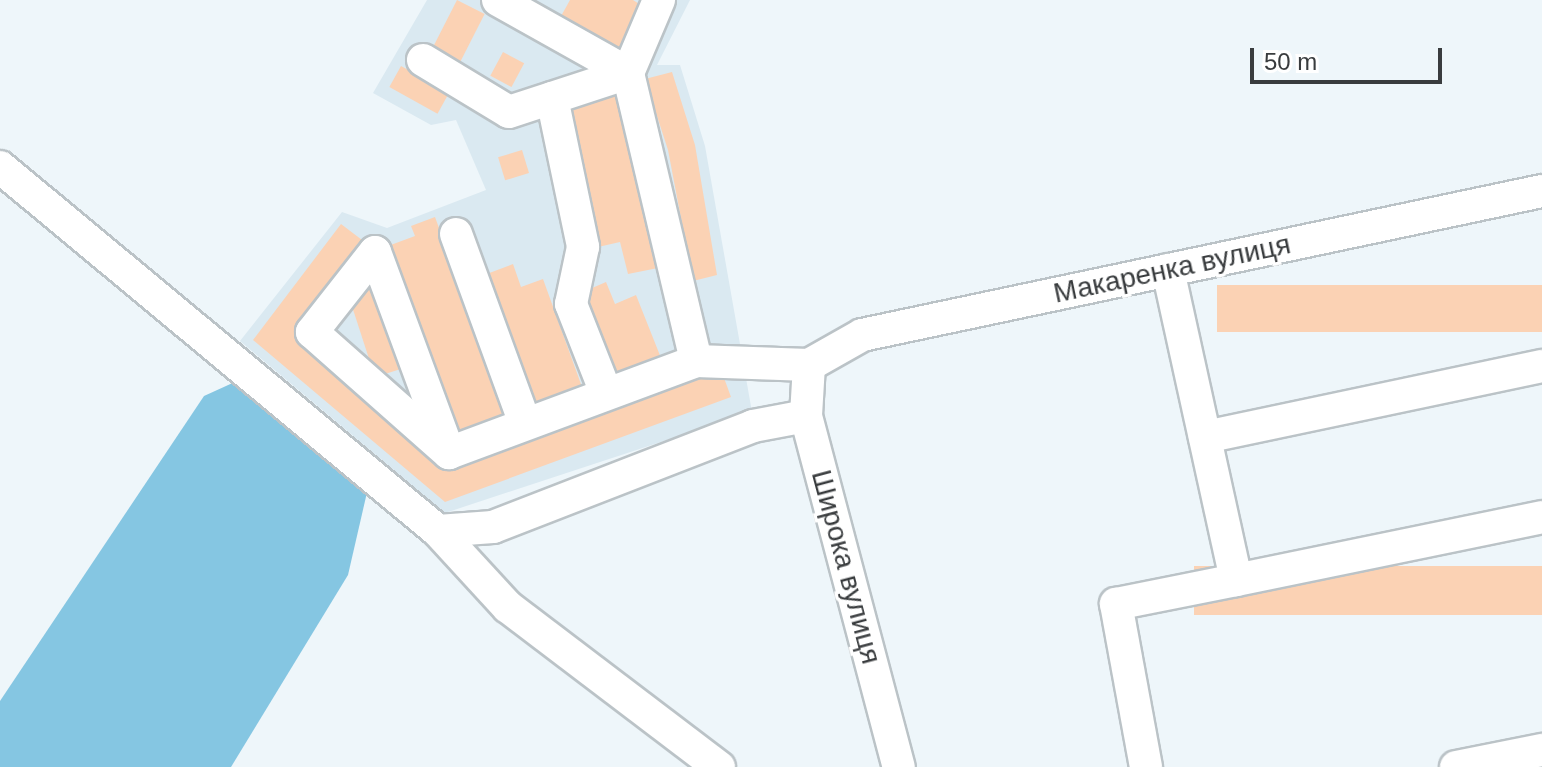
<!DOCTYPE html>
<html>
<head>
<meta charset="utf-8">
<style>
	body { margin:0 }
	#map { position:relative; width:1542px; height:767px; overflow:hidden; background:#eef6fa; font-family:Arial,sans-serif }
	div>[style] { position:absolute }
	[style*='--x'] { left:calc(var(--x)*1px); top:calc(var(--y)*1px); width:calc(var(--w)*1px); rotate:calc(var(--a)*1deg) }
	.built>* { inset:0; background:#dae9f1 }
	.forest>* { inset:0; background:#85c6e2 }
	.building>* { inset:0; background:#fbd2b4; transform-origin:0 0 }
	.roads { filter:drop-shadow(2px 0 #bbc3c7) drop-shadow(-2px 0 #bbc3c7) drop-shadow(0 2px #bbc3c7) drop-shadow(0 -2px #bbc3c7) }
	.minor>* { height:32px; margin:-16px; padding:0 16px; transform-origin:16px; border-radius:16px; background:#fff }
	span { translate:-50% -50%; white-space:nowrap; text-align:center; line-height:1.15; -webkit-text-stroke:7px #fff; paint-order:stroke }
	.street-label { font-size:28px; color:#393c3e }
	.scale { position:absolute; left:1250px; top:48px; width:192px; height:36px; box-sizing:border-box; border:4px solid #393c3e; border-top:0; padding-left:10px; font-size:24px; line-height:28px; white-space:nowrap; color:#393c3e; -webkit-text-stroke:6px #fff; paint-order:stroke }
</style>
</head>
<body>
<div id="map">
	<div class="built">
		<div style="clip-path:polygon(427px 0,690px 0,657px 65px,680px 65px,705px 146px,752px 412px,445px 513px,240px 341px,342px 212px,387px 228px,486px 190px,456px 120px,431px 125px,373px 93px)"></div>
	</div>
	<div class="forest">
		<div style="clip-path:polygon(237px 381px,368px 488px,348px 575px,231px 767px,0 767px,0 701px,204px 396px)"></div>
	</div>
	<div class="building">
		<div style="left:457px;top:0;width:31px;height:53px;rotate:27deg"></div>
		<div style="clip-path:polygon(570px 0,633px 0,644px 7px,619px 51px,560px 18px)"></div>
		<div style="left:503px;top:52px;width:24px;height:27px;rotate:28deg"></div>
		<div style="left:401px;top:66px;width:55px;height:24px;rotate:29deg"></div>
		<div style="clip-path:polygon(672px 72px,695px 145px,717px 275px,693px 281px,668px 150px,645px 79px)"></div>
		<div style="clip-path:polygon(620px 95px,658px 268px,628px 274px,620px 242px,598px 247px,567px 106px)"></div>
		<div style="left:522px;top:150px;width:24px;height:25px;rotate:73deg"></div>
		<div style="clip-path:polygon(435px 217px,508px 417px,457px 435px,388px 246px,415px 236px,411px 226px)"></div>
		<div style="clip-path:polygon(341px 224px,366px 243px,295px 334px,448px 468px,720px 367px,731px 397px,445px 502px,253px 340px)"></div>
		<div style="clip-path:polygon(513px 264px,521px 287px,543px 279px,582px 387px,532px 405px,484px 275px)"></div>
		<div style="clip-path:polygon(606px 282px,615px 304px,636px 295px,661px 358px,617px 375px,583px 292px)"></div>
		<div style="left:377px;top:283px;width:89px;height:31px;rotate:72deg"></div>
		<div style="left:1542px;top:285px;width:47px;height:325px;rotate:90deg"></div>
		<div style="left:1542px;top:566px;width:49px;height:348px;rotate:90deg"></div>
	</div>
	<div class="roads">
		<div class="minor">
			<div style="--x:498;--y:0;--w:149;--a:29.3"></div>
			<div style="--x:659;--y:0;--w:79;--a:113"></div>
			<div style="--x:628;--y:73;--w:296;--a:76.7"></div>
			<div style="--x:696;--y:361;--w:113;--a:2"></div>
			<div style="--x:423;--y:60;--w:100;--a:31.2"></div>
			<div style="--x:509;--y:112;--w:125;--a:-18.1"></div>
			<div style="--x:552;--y:98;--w:152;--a:78.2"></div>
			<div style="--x:583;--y:247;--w:58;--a:101.9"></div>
			<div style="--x:571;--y:304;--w:96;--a:68.5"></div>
			<div style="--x:0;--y:167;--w:570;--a:39.73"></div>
			<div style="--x:438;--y:531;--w:55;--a:-4.2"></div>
			<div style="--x:493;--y:527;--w:279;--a:-21.2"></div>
			<div style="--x:753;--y:426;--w:54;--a:-10.7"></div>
			<div style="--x:456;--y:234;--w:202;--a:70"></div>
			<div style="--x:1168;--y:270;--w:317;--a:77.6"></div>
			<div style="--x:1236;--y:580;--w:312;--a:-11.6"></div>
			<div style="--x:809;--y:365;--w:61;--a:-29.5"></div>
			<div style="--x:862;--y:335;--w:695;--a:-11.96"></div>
			<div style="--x:809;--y:365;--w:51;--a:93.4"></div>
			<div style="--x:806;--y:416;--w:363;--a:75.2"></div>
			<div style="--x:1205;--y:437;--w:344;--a:-11.9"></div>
			<div style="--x:449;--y:453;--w:214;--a:-110.2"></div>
			<div style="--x:375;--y:252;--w:102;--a:128.2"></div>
			<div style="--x:312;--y:332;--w:183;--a:41.5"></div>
			<div style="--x:449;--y:453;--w:264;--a:-20.4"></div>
			<div style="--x:438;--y:531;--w:103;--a:47.4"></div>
			<div style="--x:508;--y:607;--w:265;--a:37.2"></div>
			<div style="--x:1146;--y:767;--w:166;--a:-100.4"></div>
			<div style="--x:1116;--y:604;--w:122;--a:-11.3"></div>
			<div style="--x:1456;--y:767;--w:88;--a:-11.2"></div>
		</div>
	</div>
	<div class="street-label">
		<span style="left:1172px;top:269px;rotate:-12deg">Макаренка вулиця</span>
		<span style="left:846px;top:567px;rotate:75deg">Широка вулиця</span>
	</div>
	<div class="scale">50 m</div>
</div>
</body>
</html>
